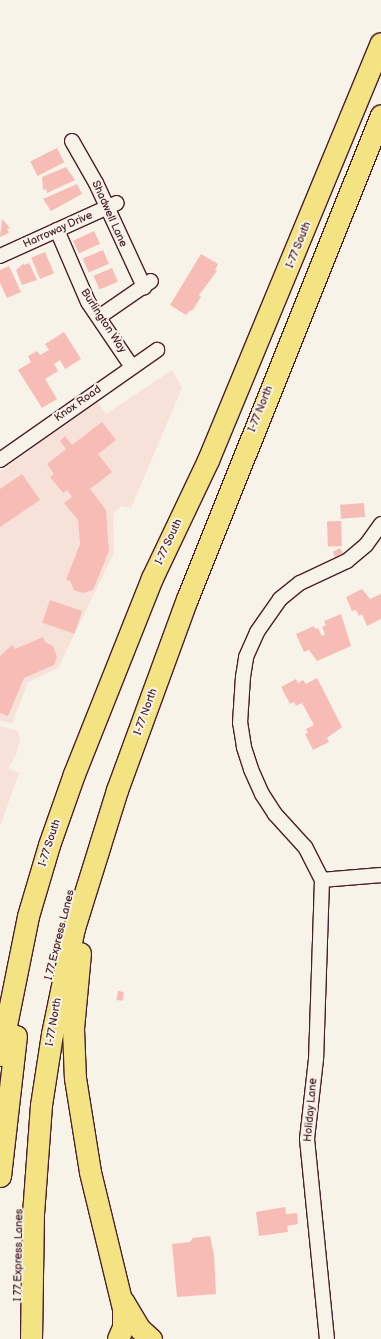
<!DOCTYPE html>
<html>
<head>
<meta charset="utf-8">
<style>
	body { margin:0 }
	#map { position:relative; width:381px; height:1339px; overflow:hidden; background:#f7f3e8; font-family:"Balsamiq Sans",sans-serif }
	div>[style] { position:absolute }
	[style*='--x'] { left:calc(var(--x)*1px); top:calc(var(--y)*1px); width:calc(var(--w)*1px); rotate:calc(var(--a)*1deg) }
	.built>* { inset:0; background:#f7e2d9 }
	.building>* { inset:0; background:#f8bcb6; transform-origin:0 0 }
	.roads { filter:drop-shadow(1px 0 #4a1f2b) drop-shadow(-1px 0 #4a1f2b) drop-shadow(0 1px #4a1f2b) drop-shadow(0 -1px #4a1f2b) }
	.minor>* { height:14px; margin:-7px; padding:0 7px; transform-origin:7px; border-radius:7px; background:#f7f3e8 }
	.highway>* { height:21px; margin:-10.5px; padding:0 10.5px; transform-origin:10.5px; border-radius:10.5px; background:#f4e382 }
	span { translate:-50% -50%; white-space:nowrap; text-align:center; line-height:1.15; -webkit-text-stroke:4px #f7f3e8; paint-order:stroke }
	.street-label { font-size:11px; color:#4a1f2b }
</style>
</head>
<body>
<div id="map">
	<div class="built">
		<div style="clip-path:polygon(172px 370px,182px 388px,131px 508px,121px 506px,113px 514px,114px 553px,58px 668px,28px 682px,12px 724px,0 720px,0 472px,97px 401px,106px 414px)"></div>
		<div style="clip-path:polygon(0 726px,18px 731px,20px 739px,16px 755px,8px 768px,19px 773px,0 826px)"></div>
	</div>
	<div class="building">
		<div style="left:57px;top:148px;width:16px;height:30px;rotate:63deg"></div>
		<div style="clip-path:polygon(66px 167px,75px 180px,47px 193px,46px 189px,43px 190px,42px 177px)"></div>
		<div style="clip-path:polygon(77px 184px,82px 194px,51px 211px,43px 199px)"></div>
		<div style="clip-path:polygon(2px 219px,10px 228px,7px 229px,9px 233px,0 237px)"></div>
		<div style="left:94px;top:231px;width:14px;height:23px;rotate:65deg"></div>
		<div style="left:103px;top:250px;width:15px;height:22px;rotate:67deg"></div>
		<div style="left:45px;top:252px;width:23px;height:15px;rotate:67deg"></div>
		<div style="clip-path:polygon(201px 254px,218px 264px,215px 270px,217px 271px,199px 295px,201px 297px,192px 311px,190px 310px,186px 315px,170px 305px)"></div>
		<div style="clip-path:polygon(24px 263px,24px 265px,29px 263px,37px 280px,22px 285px,16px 270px)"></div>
		<div style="clip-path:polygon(9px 266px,21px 292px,7px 298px,0 283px,0 270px)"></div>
		<div style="left:112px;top:268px;width:15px;height:20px;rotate:67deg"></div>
		<div style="clip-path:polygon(64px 332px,81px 359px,65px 369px,60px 360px,54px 364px,58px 371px,45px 379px,57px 399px,42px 408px,18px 370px,31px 362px,28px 356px,37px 351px,40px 355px,49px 350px,45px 344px)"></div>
		<div style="clip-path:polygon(102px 422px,116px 440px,98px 454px,112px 472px,90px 489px,106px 510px,109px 551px,93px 590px,83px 593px,74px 590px,70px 581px,66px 580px,80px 544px,78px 520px,64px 503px,72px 497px,67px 490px,63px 493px,50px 477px,54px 474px,47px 464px,66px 449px,60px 441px,65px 436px,72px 445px)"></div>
		<div style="clip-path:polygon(22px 474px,40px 500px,0 527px,0 489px)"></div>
		<div style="left:364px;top:503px;width:14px;height:24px;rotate:86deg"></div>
		<div style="left:341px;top:521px;width:25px;height:14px;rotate:88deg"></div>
		<div style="clip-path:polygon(340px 548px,343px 553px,335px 557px,333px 552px)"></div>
		<div style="clip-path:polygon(362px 589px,370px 599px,381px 594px,381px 619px,367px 626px,362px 614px,359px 616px,356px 610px,352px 611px,346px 597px)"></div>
		<div style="left:50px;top:600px;width:34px;height:24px;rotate:19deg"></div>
		<div style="clip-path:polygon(341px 614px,351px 646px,317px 661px,309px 650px,304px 652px,296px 634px,314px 626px,315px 629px,318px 628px,322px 636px,325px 634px,322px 627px,326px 625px,324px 621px)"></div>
		<div style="clip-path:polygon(43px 637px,45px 642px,53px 646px,57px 657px,54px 665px,24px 678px,8px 716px,0 713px,0 656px,12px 645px,15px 649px)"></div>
		<div style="clip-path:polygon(317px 678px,342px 727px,327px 738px,329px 742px,313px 750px,305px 734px,308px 733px,306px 729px,314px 725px,302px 703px,296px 706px,294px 702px,290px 704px,281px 687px,296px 679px,298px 683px,303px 680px,306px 684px)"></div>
		<div style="left:118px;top:991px;width:6px;height:9px;rotate:9deg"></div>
		<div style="clip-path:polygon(285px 1207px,286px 1214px,297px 1213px,298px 1224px,287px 1226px,288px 1232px,259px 1236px,256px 1212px)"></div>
		<div style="clip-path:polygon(210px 1236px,214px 1255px,216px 1294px,177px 1297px,172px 1244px,190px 1242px,193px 1238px)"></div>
	</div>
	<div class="roads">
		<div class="minor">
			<div style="--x:72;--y:141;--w:48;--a:60.3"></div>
			<div style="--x:96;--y:183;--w:115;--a:65.2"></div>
			<div style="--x:57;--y:230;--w:78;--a:66.7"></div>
			<div style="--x:88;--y:302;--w:78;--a:55.9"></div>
			<div style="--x:0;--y:256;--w:128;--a:-24.4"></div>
			<div style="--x:99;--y:317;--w:63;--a:-34.7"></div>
			<div style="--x:0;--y:460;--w:192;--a:-35"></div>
			<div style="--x:322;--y:880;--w:179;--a:91.9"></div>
			<div style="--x:316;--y:1059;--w:81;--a:96.4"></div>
			<div style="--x:307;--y:1139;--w:201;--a:84.3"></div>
			<div style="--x:322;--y:880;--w:37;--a:-117"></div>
			<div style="--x:305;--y:847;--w:45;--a:-132.3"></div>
			<div style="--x:275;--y:814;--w:24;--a:-123"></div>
			<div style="--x:262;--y:794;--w:27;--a:-114"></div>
			<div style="--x:251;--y:769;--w:23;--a:-108"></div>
			<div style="--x:244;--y:747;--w:24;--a:-99"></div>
			<div style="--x:240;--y:723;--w:46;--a:-86.3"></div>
			<div style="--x:243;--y:677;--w:20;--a:-81"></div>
			<div style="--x:246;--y:657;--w:27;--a:-66"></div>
			<div style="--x:257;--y:632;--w:40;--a:-55.1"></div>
			<div style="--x:280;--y:599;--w:26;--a:-39"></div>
			<div style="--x:300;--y:583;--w:52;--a:-25.1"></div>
			<div style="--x:347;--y:561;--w:25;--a:-40"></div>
			<div style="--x:366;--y:545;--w:26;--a:-54"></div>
			<div style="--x:322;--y:880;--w:59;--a:-4.8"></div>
		</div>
		<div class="highway">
			<div style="--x:80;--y:953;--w:76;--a:95.3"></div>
			<div style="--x:73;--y:1029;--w:49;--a:87.7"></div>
			<div style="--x:75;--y:1078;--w:95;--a:80.9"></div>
			<div style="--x:90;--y:1172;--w:140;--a:76.4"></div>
			<div style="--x:123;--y:1308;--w:19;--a:90"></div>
			<div style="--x:123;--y:1327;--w:13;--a:113"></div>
			<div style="--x:0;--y:1055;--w:142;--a:-78.6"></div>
			<div style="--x:28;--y:916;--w:74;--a:-73.5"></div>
			<div style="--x:49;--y:845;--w:75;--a:-70.6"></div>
			<div style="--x:74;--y:774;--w:211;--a:-68.3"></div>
			<div style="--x:152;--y:578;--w:131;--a:-64.6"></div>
			<div style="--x:208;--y:460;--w:451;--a:-67.5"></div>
			<div style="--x:0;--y:1176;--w:141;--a:-83.5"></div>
			<div style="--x:123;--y:1301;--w:33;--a:59"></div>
			<div style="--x:140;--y:1329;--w:15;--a:42"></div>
			<div style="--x:31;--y:1339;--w:125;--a:-89.1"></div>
			<div style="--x:33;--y:1214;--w:109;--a:-85.8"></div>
			<div style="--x:41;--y:1105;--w:72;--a:-81.2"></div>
			<div style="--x:52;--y:1034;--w:108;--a:-78.3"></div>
			<div style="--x:74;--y:928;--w:145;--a:-72.7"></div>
			<div style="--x:117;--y:790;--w:203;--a:-69.9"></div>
			<div style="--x:187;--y:599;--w:521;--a:-68.16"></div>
		</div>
	</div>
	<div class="street-label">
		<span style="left:109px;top:214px;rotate:66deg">Shadwell Lane</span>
		<span style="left:58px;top:230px;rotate:-24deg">Harroway Drive</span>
		<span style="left:299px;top:245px;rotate:-68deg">I-77 South</span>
		<span style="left:103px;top:321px;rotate:57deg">Burlington Way</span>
		<span style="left:78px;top:404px;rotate:-35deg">Knox Road</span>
		<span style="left:261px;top:409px;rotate:-68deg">I-77 North</span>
		<span style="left:169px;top:542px;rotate:-65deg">I-77 South</span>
		<span style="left:146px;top:712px;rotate:-70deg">I-77 North</span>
		<span style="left:50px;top:843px;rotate:-72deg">I-77 South</span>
		<span style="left:60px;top:935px;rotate:-76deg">I 77 Express Lanes</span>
		<span style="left:54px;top:1022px;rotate:-80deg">I-77 North</span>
		<span style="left:311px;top:1110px;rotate:-85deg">Holiday Lane</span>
		<span style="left:19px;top:1255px;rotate:-89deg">I 77 Express Lanes</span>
	</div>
</div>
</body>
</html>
